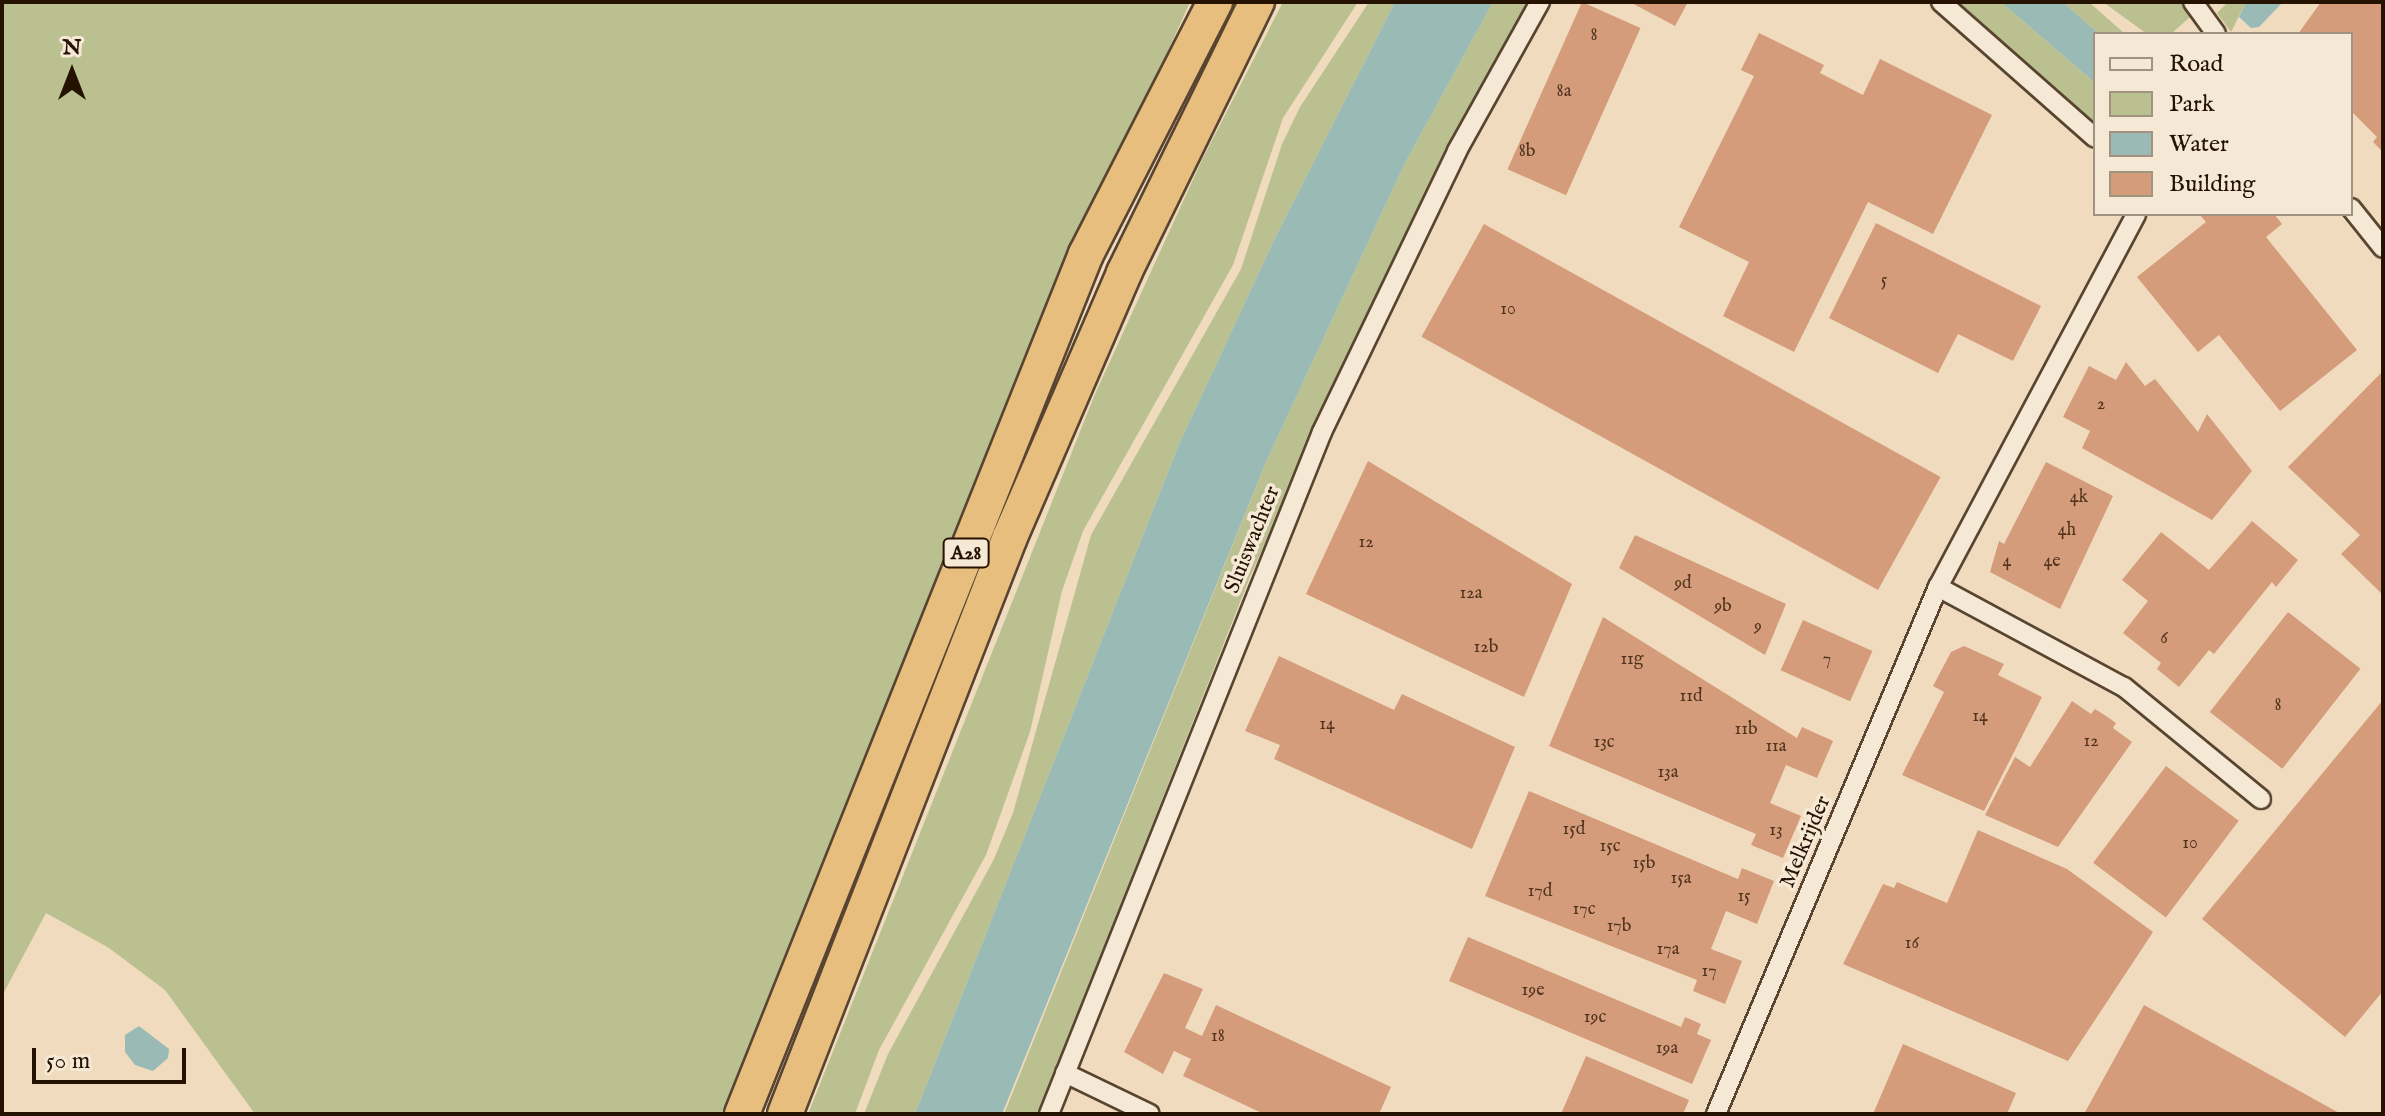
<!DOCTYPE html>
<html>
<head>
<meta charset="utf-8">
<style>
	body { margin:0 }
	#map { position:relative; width:2385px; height:1116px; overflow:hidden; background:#f0dbbe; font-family:"IM FELL English",serif }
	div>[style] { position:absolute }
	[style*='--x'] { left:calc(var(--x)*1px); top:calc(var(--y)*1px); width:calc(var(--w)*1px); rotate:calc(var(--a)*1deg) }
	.green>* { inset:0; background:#bbc090 }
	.water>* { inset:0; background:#9abbb5 }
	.building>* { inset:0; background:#d49c7a; transform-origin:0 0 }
	.roads { filter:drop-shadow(2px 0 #584430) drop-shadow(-2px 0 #584430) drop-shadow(0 2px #584430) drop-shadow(0 -2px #584430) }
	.minor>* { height:18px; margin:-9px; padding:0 9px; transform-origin:9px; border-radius:9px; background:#f5e8d5 }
	.motorway>* { height:34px; margin:-17px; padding:0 17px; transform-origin:17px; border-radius:17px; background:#e8be7f }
	span { translate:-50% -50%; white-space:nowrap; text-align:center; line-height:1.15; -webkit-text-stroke:7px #f5e8d5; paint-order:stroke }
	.number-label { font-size:18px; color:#52341e }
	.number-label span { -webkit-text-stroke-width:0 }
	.shield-label span { padding:2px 6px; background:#f5e8d5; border:2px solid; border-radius:6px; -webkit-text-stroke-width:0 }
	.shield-label { font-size:20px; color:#261200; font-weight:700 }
	.street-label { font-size:22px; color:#261200 }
	.frame { position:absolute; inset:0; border:4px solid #261200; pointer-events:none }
	.legend { position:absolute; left:2093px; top:32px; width:260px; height:184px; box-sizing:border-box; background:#f5e8d5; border:2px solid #a29280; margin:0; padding:10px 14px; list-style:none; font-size:24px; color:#261200 }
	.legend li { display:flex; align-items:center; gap:16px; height:40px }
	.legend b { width:40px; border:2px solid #a29280 }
	.north { position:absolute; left:32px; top:32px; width:80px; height:80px; -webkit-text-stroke:6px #f5e8d5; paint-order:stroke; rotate:0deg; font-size:22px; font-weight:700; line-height:32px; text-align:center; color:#261200 }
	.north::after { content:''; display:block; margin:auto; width:28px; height:36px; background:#261200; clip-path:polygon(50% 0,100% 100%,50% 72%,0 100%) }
	.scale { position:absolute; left:32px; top:1048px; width:154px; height:36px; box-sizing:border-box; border:4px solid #261200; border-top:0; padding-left:10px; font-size:24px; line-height:28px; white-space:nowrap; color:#261200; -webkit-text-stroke:6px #f5e8d5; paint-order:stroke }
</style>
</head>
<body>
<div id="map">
	<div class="green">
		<div style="clip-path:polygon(2px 2px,1190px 2px,976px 478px,724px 1114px,255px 1114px,165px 990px,109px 948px,46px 913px,2px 996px)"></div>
		<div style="clip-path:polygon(1283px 2px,1358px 2px,1283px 118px,1233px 265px,1083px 531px,1062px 591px,1030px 732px,986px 855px,879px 1050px,855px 1114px,808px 1114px,1095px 394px,1202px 160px)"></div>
		<div style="clip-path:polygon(1369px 2px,1395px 2px,1275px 238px,1179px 444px,915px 1114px,864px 1114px,888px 1054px,994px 859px,1013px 813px,1091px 535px,1241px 269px,1282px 144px,1300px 107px)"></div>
		<div style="clip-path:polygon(1493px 2px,1528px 2px,1388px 270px,1250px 577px,1038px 1114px,1004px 1114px,1266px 462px,1404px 165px)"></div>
		<div style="clip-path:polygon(1956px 2px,2001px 2px,2095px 83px,2095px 125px)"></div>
		<div style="clip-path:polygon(2063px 2px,2089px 2px,2125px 34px,2099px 34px)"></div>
		<div style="clip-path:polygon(2103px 2px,2183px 2px,2190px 17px,2172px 33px,2147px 34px)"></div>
		<div style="clip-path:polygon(2228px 2px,2246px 2px,2231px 32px,2217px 13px)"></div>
	</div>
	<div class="water">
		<div style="clip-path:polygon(1395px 2px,1493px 2px,1404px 165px,1266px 462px,1002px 1114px,915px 1114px,1179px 444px,1275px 238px)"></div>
		<div style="clip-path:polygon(2001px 2px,2063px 2px,2099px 34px,2095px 83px)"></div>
		<div style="clip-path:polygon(2246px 2px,2283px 2px,2259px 27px,2251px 28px,2239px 17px)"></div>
		<div style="clip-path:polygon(139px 1026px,169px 1049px,168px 1058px,153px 1071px,135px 1065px,125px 1052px,125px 1035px)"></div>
	</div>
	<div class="building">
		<div style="left:1582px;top:2px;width:64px;height:183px;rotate:24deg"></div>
		<div style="clip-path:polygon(1630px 2px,1688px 2px,1675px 26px)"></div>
		<div style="clip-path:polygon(2321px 2px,2383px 2px,2383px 152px,2373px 142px,2377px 137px,2351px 111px,2351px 34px,2298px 34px)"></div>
		<div style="clip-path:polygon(1759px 33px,1824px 65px,1820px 73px,1863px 95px,1880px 59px,1992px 115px,1933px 234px,1868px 202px,1794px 352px,1723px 316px,1749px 262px,1679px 227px,1754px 76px,1741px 70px)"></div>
		<div style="clip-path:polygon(2199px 214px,2274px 214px,2282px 224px,2266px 237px,2357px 350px,2280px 411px,2219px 335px,2198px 352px,2137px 277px,2206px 222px)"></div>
		<div style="clip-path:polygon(1876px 223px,2041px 306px,2013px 361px,1958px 334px,1938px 373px,1829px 318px)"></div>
		<div style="left:1484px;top:224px;width:522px;height:129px;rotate:29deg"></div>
		<div style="clip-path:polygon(2126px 362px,2145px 386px,2155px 379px,2198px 432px,2207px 414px,2252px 471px,2212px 520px,2082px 448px,2090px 431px,2063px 417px,2089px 366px,2116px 380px)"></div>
		<div style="clip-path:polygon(2383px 371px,2383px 595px,2341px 554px,2360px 535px,2288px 467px)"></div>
		<div style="clip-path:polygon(1368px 461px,1572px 584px,1524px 697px,1306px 594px)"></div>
		<div style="clip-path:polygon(2046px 462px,2113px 496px,2060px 609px,1990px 572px,1999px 541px,2004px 544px)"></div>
		<div style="clip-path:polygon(2252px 521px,2298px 560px,2276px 587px,2272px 582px,2214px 654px,2209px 650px,2179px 687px,2157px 669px,2161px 663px,2123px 633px,2148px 601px,2122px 580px,2161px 532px,2209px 570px)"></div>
		<div style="clip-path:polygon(1635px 535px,1786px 604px,1765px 655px,1619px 568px)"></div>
		<div style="left:2288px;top:612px;width:92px;height:127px;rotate:38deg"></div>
		<div style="clip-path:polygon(1603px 617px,1797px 738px,1802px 727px,1833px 741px,1817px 778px,1786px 765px,1770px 803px,1801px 816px,1783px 858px,1751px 845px,1756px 834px,1549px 746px)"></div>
		<div style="left:1803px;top:620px;width:76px;height:55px;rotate:24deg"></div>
		<div style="clip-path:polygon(1964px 646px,2004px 664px,1998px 675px,2042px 697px,1984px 811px,1902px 775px,1944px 692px,1933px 686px,1951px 652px)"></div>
		<div style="clip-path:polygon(1279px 656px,1394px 710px,1402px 694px,1515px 747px,1472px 849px,1274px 759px,1280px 745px,1245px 731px)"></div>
		<div style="clip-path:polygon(2383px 700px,2383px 991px,2345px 1037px,2202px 919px)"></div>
		<div style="clip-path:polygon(2072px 701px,2091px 714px,2095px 709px,2106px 716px,2116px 723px,2113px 728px,2132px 742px,2058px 847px,1985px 815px,2015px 757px,2030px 767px)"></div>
		<div style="left:2166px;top:766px;width:91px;height:121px;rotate:37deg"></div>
		<div style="clip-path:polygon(1529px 791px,1738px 879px,1742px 868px,1774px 881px,1757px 924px,1726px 911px,1711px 949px,1742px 961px,1725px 1004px,1693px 991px,1697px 980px,1485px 896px)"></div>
		<div style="clip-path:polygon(1978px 830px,2067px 869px,2153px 932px,2068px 1061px,1843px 964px,1883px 884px,1894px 888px,1897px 882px,1947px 903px)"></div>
		<div style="clip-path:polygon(1468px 937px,1681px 1027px,1685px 1017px,1701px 1024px,1697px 1034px,1711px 1040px,1692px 1084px,1449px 981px)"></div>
		<div style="clip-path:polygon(1164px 973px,1203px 989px,1185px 1028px,1202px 1036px,1216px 1005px,1391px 1087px,1379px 1114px,1264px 1114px,1183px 1076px,1191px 1059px,1174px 1051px,1163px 1074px,1124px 1052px)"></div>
		<div style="clip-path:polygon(2144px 1005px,2341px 1114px,2084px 1114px)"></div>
		<div style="clip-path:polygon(1903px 1044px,2016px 1093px,2007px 1114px,1873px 1114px)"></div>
		<div style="clip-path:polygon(1586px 1056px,1689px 1100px,1683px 1114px,1561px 1114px)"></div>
	</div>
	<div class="roads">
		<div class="minor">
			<div style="--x:1941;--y:2;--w:205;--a:41.4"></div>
			<div style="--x:2193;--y:2;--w:39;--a:54"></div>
			<div style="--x:2351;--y:208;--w:51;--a:51.3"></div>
			<div style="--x:1938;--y:587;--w:211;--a:28.3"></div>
			<div style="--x:2124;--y:687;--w:177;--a:39.3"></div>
			<div style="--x:1065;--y:1073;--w:94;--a:25.8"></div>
			<div style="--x:1049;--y:1114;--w:735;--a:-68.18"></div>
			<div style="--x:1322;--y:432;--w:312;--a:-64.3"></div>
			<div style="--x:1457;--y:151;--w:171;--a:-60.9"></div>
			<div style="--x:1716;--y:1114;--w:572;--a:-67.16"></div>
			<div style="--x:1938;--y:587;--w:422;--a:-62"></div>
		</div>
		<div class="motorway">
			<div style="--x:742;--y:1114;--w:926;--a:-68.2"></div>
			<div style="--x:1086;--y:254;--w:283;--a:-62.9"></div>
			<div style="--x:785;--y:1114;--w:619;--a:-68.7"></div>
			<div style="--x:1010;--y:537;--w:288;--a:-66.6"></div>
			<div style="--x:1124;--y:273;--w:302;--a:-63.9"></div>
		</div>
	</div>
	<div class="number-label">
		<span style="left:1594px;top:36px">8</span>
		<span style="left:1564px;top:92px">8a</span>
		<span style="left:1527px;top:152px">8b</span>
		<span style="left:1884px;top:281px">5</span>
		<span style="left:1508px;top:310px">10</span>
		<span style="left:2101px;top:405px">2</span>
		<span style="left:2079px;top:498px">4k</span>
		<span style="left:2067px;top:531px">4h</span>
		<span style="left:1366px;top:543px">12</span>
		<span style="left:2007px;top:562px">4</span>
		<span style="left:2052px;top:562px">4e</span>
		<span style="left:1683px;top:584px">9d</span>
		<span style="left:1471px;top:594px">12a</span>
		<span style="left:1723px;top:607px">9b</span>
		<span style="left:1758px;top:627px">9</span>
		<span style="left:2164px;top:639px">6</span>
		<span style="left:1486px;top:648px">12b</span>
		<span style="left:1632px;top:660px">11g</span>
		<span style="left:1827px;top:660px">7</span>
		<span style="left:1691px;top:697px">11d</span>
		<span style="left:2278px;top:706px">8</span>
		<span style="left:1980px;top:717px">14</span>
		<span style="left:1327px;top:725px">14</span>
		<span style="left:1746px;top:730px">11b</span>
		<span style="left:2091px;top:742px">12</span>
		<span style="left:1604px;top:743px">13c</span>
		<span style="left:1776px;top:747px">11a</span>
		<span style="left:1668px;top:773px">13a</span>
		<span style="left:1574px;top:830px">15d</span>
		<span style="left:1776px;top:831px">13</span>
		<span style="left:2190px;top:844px">10</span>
		<span style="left:1610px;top:847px">15c</span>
		<span style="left:1644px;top:864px">15b</span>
		<span style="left:1681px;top:879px">15a</span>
		<span style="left:1540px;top:892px">17d</span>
		<span style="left:1744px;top:897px">15</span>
		<span style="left:1584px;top:910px">17c</span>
		<span style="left:1619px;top:927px">17b</span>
		<span style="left:1912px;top:944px">16</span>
		<span style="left:1668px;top:950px">17a</span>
		<span style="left:1709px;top:972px">17</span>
		<span style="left:1533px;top:991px">19e</span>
		<span style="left:1595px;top:1018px">19c</span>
		<span style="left:1218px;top:1037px">18</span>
		<span style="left:1667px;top:1049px">19a</span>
	</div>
	<div class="shield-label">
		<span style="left:966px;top:553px">A28</span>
	</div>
	<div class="street-label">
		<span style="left:1253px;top:540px;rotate:-68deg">Sluiswachter</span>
		<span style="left:1806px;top:842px;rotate:-67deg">Melkrijder</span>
	</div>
	<div class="frame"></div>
	<ul class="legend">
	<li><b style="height:10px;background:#f5e8d5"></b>Road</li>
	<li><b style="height:22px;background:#bbc090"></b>Park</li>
	<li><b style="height:22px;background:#9abbb5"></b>Water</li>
	<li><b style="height:22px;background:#d49c7a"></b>Building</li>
	</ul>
	<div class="north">N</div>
	<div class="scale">50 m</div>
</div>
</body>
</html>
